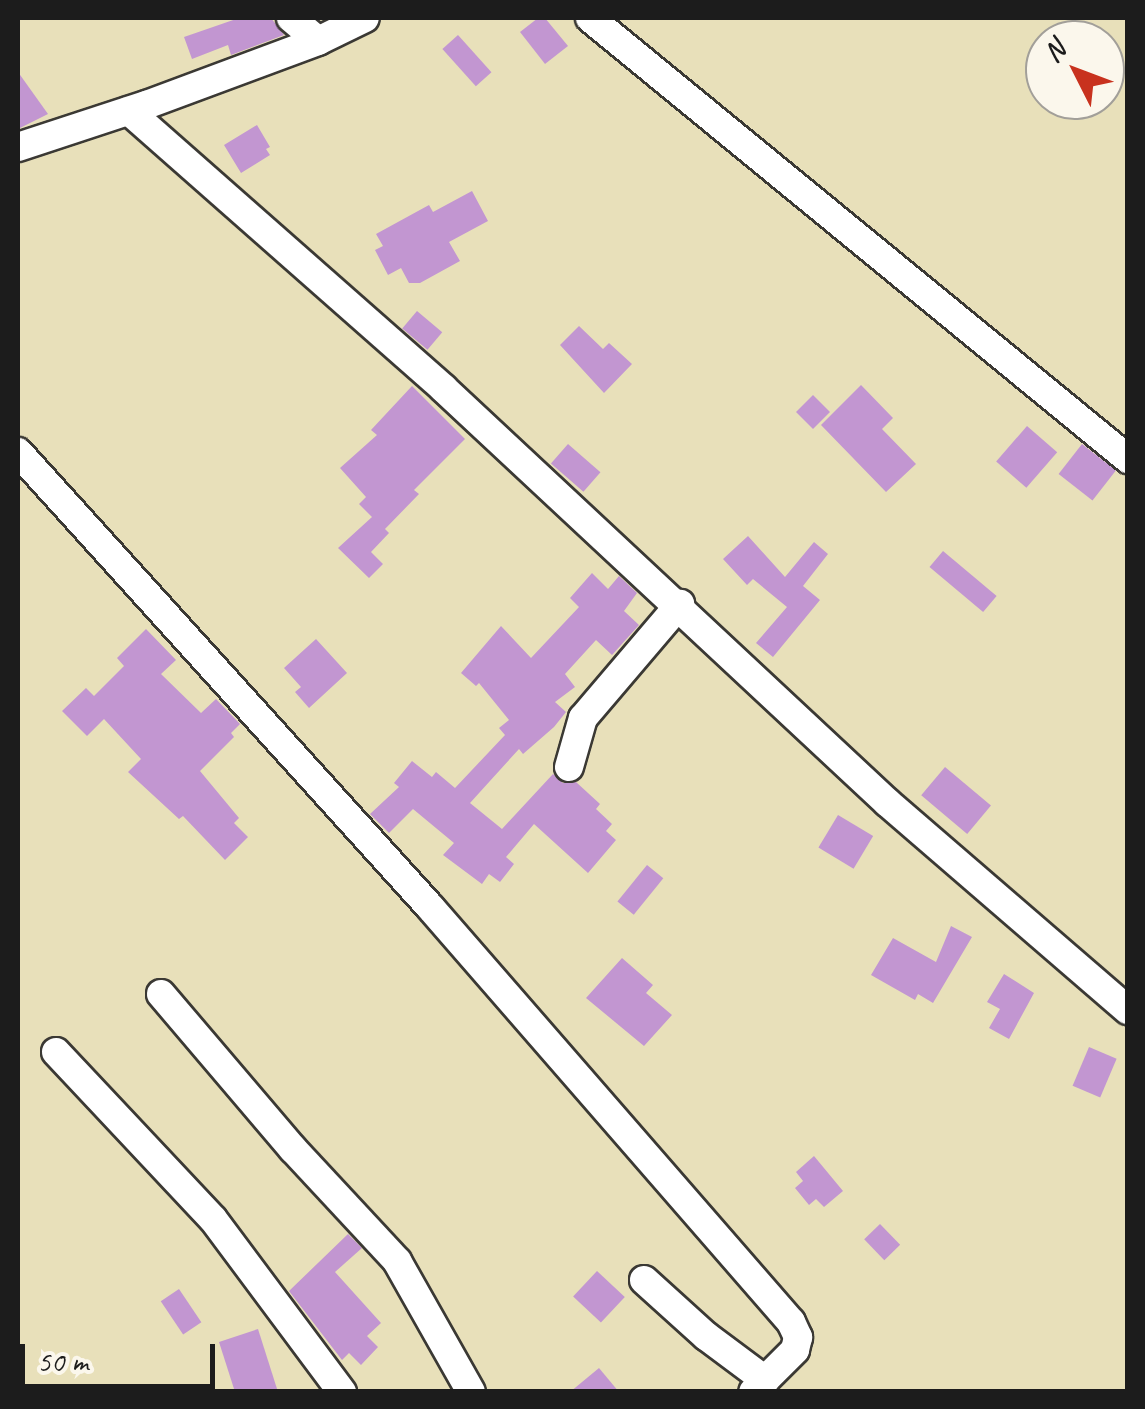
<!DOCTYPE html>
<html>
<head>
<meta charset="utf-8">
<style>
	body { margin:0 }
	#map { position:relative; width:1145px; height:1409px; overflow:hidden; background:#e8e0ba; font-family:Caveat,sans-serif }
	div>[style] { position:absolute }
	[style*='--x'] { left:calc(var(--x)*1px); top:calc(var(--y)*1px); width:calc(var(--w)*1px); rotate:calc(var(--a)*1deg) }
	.building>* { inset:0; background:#c296d1; transform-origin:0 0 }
	.roads { filter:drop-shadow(2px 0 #3b3934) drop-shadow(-2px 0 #3b3934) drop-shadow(0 2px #3b3934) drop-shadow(0 -2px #3b3934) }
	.minor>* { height:28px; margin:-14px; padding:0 14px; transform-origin:14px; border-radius:14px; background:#fff }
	span { translate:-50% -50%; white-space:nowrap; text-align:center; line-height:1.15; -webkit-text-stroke:8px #fbf7ec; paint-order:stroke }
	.frame { position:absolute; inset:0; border:20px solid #1c1c1c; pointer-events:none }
	.north { position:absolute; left:1025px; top:20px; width:100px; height:100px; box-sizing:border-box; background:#fbf7ec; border:2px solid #a29f99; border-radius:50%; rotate:312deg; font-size:28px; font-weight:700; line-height:40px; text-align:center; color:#1c1c1c }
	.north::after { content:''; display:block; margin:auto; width:35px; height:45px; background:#c8321e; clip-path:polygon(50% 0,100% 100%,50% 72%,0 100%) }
	.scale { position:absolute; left:20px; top:1344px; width:195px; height:45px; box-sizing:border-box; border:5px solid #1c1c1c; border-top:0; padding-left:12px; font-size:30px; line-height:35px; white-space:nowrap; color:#1c1c1c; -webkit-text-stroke:8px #fbf7ec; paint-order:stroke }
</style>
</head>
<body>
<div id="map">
	<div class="building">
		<div style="clip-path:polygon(239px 18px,271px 18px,284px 35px,231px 55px,228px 45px,192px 59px,184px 37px)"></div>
		<div style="clip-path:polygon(538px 18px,545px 18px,568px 46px,545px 64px,520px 32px)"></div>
		<div style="left:458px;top:35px;width:50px;height:21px;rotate:48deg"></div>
		<div style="clip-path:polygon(18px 72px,48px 114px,18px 129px)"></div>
		<div style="clip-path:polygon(257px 125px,270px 147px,266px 149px,270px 155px,241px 173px,224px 145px)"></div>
		<div style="clip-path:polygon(472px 191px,488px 221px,449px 242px,460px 261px,420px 283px,409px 283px,401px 268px,388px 275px,375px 250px,383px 246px,376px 234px,429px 205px,433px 212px)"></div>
		<div style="left:417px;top:311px;width:33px;height:23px;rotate:40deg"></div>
		<div style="clip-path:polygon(579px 326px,603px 349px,609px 343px,632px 364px,604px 393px,560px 345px)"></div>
		<div style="clip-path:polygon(861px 385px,893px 418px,882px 429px,916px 464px,886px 492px,821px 425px)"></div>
		<div style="clip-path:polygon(412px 386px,465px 439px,414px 490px,419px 494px,385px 529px,389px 533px,371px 552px,383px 564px,369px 578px,338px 548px,372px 517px,359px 504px,366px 497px,340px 468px,377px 435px,371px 430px)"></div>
		<div style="left:813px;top:395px;width:24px;height:24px;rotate:45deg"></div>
		<div style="left:1027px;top:426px;width:40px;height:47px;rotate:41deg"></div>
		<div style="left:568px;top:444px;width:43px;height:26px;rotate:41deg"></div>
		<div style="left:1082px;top:444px;width:43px;height:38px;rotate:38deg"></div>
		<div style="clip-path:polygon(748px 536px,785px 577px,814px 542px,828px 554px,803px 586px,820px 600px,773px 657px,756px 643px,787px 607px,753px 579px,747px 585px,723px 559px)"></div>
		<div style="left:943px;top:551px;width:70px;height:21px;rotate:40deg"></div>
		<div style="clip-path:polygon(592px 573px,608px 589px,619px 576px,637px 593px,624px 611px,639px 625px,612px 655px,596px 640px,565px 674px,575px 687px,555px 702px,566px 712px,554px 727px,523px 754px,519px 749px,470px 803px,502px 829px,553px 774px,563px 783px,576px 782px,600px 804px,596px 809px,612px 824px,606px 831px,616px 840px,588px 873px,534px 824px,506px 857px,514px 864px,500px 882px,489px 874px,482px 884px,443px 855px,454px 843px,413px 809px,389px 833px,370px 814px,399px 787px,394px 783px,412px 761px,432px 777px,436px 772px,455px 788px,505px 735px,499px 728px,509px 720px,479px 683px,476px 686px,461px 673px,501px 626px,531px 658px,579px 607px,570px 598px)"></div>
		<div style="clip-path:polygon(146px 629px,176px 660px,161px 674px,201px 713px,216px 699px,240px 724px,231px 733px,234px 737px,200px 771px,239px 818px,234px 823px,248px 837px,225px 860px,183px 816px,179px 819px,128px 772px,141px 759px,104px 719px,87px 736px,62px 711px,86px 688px,94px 696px,124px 666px,117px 658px)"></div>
		<div style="clip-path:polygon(316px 639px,347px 673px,309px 708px,295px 692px,301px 687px,284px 668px)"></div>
		<div style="left:945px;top:767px;width:60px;height:37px;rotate:40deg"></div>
		<div style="left:838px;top:815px;width:41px;height:38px;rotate:31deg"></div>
		<div style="left:647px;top:865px;width:21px;height:47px;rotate:39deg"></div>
		<div style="clip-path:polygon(951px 926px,972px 937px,933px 1003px,918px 994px,915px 1000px,871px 975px,893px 938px,936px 962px)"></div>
		<div style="clip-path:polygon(622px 958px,653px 985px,646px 993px,672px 1015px,644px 1046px,586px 998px)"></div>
		<div style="clip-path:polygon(1004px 974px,1034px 993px,1009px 1039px,989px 1028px,1000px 1009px,987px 1002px)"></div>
		<div style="left:1089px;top:1047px;width:30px;height:42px;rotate:23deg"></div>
		<div style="clip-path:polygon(814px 1156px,843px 1191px,824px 1207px,816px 1199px,809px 1205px,795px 1188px,803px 1181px,796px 1172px)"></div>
		<div style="left:880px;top:1224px;width:29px;height:22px;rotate:46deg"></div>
		<div style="clip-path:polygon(348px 1234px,362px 1248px,335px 1272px,381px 1323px,367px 1336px,378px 1347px,361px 1365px,349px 1353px,342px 1360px,289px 1291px)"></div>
		<div style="left:597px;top:1271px;width:38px;height:35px;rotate:43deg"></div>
		<div style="left:179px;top:1289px;width:40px;height:22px;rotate:56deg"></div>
		<div style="clip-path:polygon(258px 1329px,278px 1392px,235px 1392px,219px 1342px)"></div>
		<div style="clip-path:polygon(599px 1368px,619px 1392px,570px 1392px)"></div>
	</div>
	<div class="roads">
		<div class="minor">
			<div style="--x:291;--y:18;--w:35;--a:40"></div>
			<div style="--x:590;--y:18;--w:696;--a:39.34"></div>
			<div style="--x:129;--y:111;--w:419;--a:41.4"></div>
			<div style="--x:443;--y:388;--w:608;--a:43"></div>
			<div style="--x:888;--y:803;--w:317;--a:40.8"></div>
			<div style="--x:18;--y:147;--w:135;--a:-18.2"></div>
			<div style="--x:146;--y:105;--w:184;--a:-20.4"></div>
			<div style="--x:318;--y:41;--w:52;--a:-26.1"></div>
			<div style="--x:18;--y:452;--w:614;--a:47.84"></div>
			<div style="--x:430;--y:907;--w:550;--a:48.98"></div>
			<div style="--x:791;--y:1322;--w:17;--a:65"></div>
			<div style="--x:798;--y:1337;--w:13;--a:103"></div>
			<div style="--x:795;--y:1350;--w:59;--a:135"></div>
			<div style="--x:569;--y:767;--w:51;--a:-74.1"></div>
			<div style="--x:583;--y:718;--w:150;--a:-49.6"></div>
			<div style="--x:161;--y:994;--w:204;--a:49.6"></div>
			<div style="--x:293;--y:1149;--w:153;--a:47.1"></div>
			<div style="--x:397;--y:1261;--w:150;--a:60.5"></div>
			<div style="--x:56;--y:1052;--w:229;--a:46.8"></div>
			<div style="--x:213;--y:1219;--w:216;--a:53.3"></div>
			<div style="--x:644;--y:1280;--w:84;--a:42.1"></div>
			<div style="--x:706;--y:1336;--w:74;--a:36.7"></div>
		</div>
	</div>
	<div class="frame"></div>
	<div class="north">N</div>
	<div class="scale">50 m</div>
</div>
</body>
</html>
